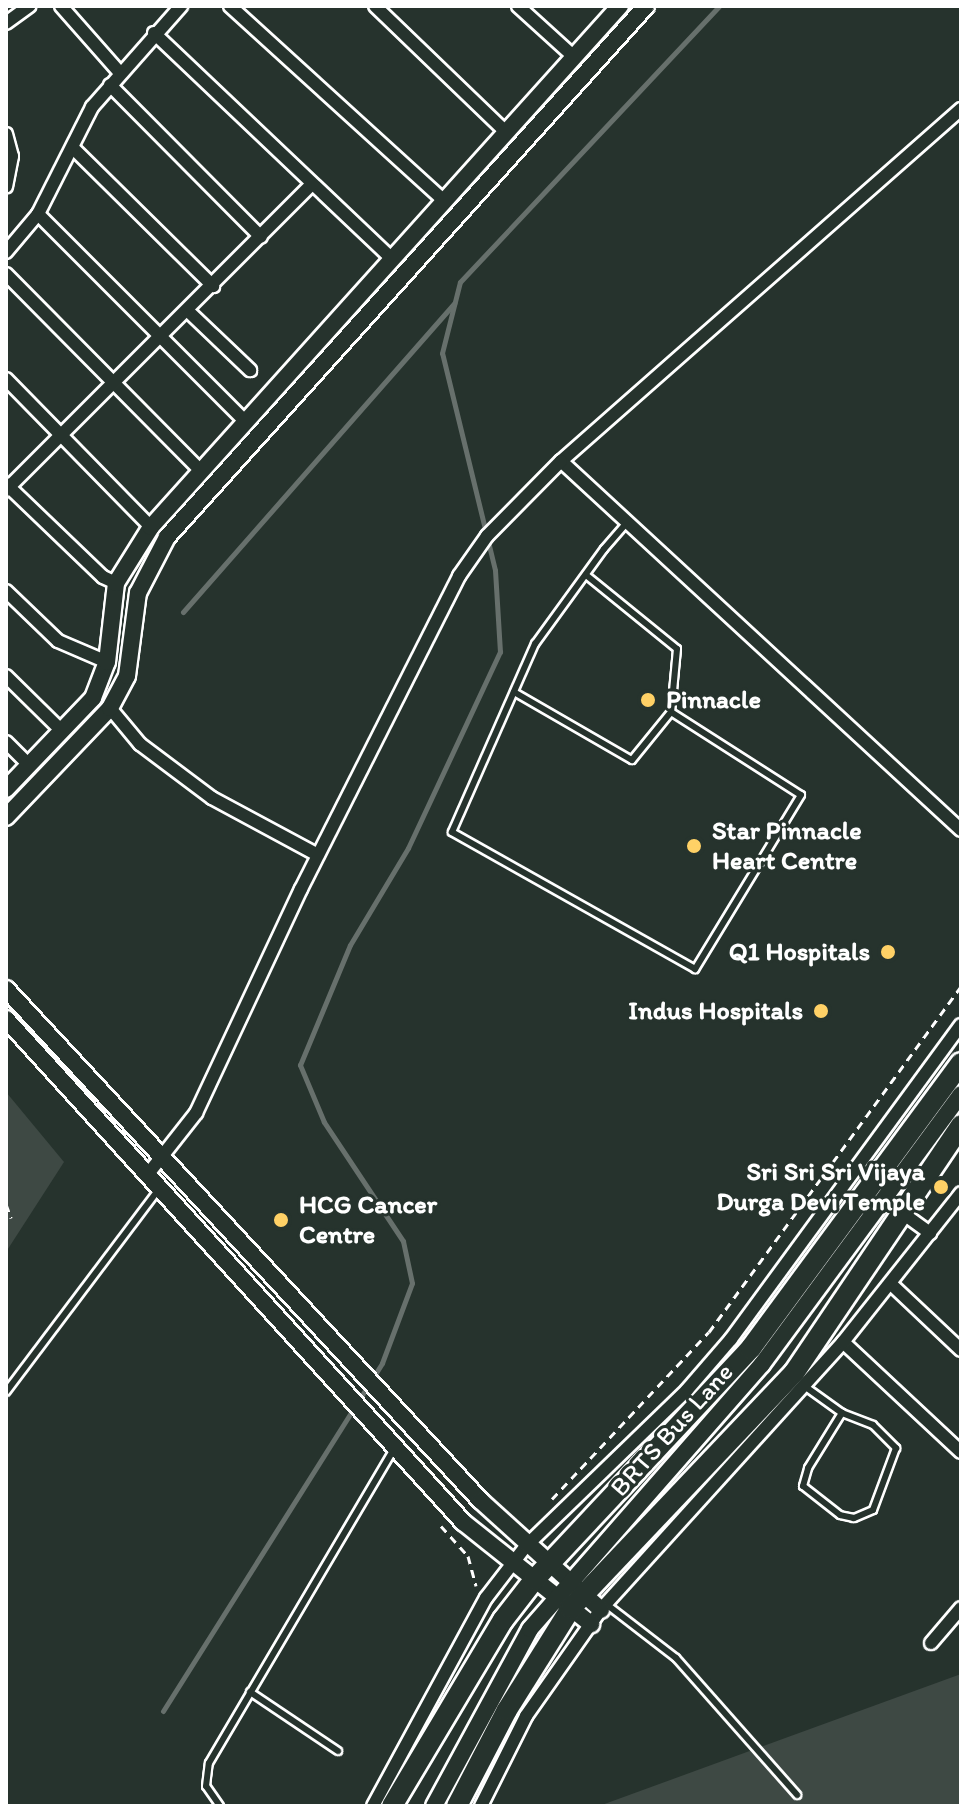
<!DOCTYPE html>
<html>
<head>
<meta charset="utf-8">
<style>
	body { margin:0 }
	#map { position:relative; width:967px; height:1812px; overflow:hidden; background:#26332d; font-family:Itim,sans-serif }
	div>[style] { position:absolute }
	[style*='--x'] { left:calc(var(--x)*1px); top:calc(var(--y)*1px); width:calc(var(--w)*1px); rotate:calc(var(--a)*1deg) }
	.green>* { inset:0; background:#3e4944 }
	.stream>* { height:5px; margin:-2.5px; padding:0 2.5px; transform-origin:2.5px; border-radius:2.5px; background:#67706c }
	.path>* { height:3px; margin-top:-1.5px; transform-origin:0; background:repeating-linear-gradient(90deg,#fff 0 8px,transparent 0 14px) }
	.roads { filter:drop-shadow(2px 0 #fff) drop-shadow(-2px 0 #fff) drop-shadow(0 2px #fff) drop-shadow(0 -2px #fff) }
	.service>* { height:6px; margin:-3px; padding:0 3px; transform-origin:3px; border-radius:3px; background:#26332d }
	.minor>* { height:12px; margin:-6px; padding:0 6px; transform-origin:6px; border-radius:6px; background:#26332d }
	.tertiary>* { height:16px; margin:-8px; padding:0 8px; transform-origin:8px; border-radius:8px; background:#26332d }
	.primary>* { height:20px; margin:-10px; padding:0 10px; transform-origin:10px; border-radius:10px; background:#26332d }
	.dots>* { width:22px; height:22px; translate:-50% -50%; box-sizing:border-box; border:4px solid #26332d; border-radius:50% }
	span { translate:-50% -50%; white-space:nowrap; text-align:center; line-height:1.15; -webkit-text-stroke:6px #26332d; paint-order:stroke }
	.poi-label { font-size:26px; color:#fff; font-weight:700 }
	.left { translate:0 -50%; text-align:left }
	.right { translate:-100% -50%; text-align:right }
	.street-label { font-size:26px; color:#fff }
	.frame { position:absolute; inset:0; border:8px solid #fff; pointer-events:none }
</style>
</head>
<body>
<div id="map">
	<div class="green">
		<div style="clip-path:polygon(6px 1092px,64px 1162px,6px 1252px)"></div>
		<div style="clip-path:polygon(961px 1674px,961px 1806px,599px 1806px)"></div>
	</div>
	<div class="stream">
		<div style="--x:183;--y:612;--w:411;--a:-48.7"></div>
		<div style="--x:163;--y:1711;--w:411;--a:-57.8"></div>
		<div style="--x:382;--y:1363;--w:85;--a:-69.4"></div>
		<div style="--x:412;--y:1283;--w:43;--a:-102.1"></div>
		<div style="--x:403;--y:1241;--w:143;--a:-123.6"></div>
		<div style="--x:324;--y:1122;--w:62;--a:-112.8"></div>
		<div style="--x:300;--y:1065;--w:130;--a:-67.4"></div>
		<div style="--x:350;--y:945;--w:113;--a:-59.1"></div>
		<div style="--x:408;--y:848;--w:217;--a:-64.9"></div>
		<div style="--x:500;--y:652;--w:82;--a:-93.5"></div>
		<div style="--x:495;--y:570;--w:223;--a:-103.7"></div>
		<div style="--x:442;--y:353;--w:73;--a:-75.8"></div>
		<div style="--x:460;--y:282;--w:378;--a:-46.8"></div>
	</div>
	<div class="path">
		<div style="--x:6;--y:1204;--w:15;--a:70"></div>
		<div style="--x:552;--y:1499;--w:229;--a:-46.8"></div>
		<div style="--x:709;--y:1332;--w:428;--a:-53.9"></div>
		<div style="--x:441;--y:1526;--w:40;--a:48"></div>
		<div style="--x:468;--y:1556;--w:31;--a:75"></div>
	</div>
	<div class="roads">
		<div class="service">
			<div style="--x:586;--y:575;--w:117;--a:39.1"></div>
			<div style="--x:677;--y:649;--w:63;--a:95.4"></div>
			<div style="--x:671;--y:712;--w:154;--a:32.6"></div>
			<div style="--x:801;--y:795;--w:204;--a:121.3"></div>
			<div style="--x:695;--y:969;--w:279;--a:-150.6"></div>
			<div style="--x:452;--y:832;--w:206;--a:-66.2"></div>
			<div style="--x:535;--y:644;--w:117;--a:-54"></div>
			<div style="--x:604;--y:549;--w:35;--a:-49"></div>
			<div style="--x:514;--y:692;--w:136;--a:30"></div>
			<div style="--x:632;--y:760;--w:62;--a:-50.9"></div>
			<div style="--x:803;--y:1385;--w:48;--a:35.7"></div>
			<div style="--x:842;--y:1413;--w:33;--a:21"></div>
			<div style="--x:873;--y:1425;--w:33;--a:45"></div>
			<div style="--x:896;--y:1448;--w:66;--a:110.4"></div>
			<div style="--x:873;--y:1510;--w:21;--a:157"></div>
			<div style="--x:854;--y:1518;--w:14;--a:-168"></div>
			<div style="--x:840;--y:1515;--w:47;--a:-141.9"></div>
			<div style="--x:803;--y:1486;--w:19;--a:-74"></div>
			<div style="--x:808;--y:1468;--w:65;--a:-58.3"></div>
			<div style="--x:6;--y:1392;--w:253;--a:-53"></div>
			<div style="--x:606;--y:1604;--w:88;--a:37.6"></div>
			<div style="--x:676;--y:1658;--w:183;--a:48.5"></div>
			<div style="--x:250;--y:1692;--w:106;--a:33.8"></div>
			<div style="--x:220;--y:1806;--w:24;--a:-125"></div>
			<div style="--x:206;--y:1786;--w:23;--a:-83"></div>
			<div style="--x:209;--y:1763;--w:364;--a:-59.5"></div>
		</div>
		<div class="minor">
			<div style="--x:61;--y:6;--w:89;--a:48.6"></div>
			<div style="--x:230;--y:6;--w:290;--a:42.3"></div>
			<div style="--x:375;--y:6;--w:182;--a:43.9"></div>
			<div style="--x:518;--y:6;--w:76;--a:42.3"></div>
			<div style="--x:6;--y:23;--w:29;--a:-36"></div>
			<div style="--x:154;--y:33;--w:328;--a:43.5"></div>
			<div style="--x:110;--y:85;--w:214;--a:45.2"></div>
			<div style="--x:961;--y:109;--w:533;--a:138.65"></div>
			<div style="--x:561;--y:461;--w:544;--a:42.69"></div>
			<div style="--x:6;--y:134;--w:23;--a:75"></div>
			<div style="--x:12;--y:156;--w:31;--a:101"></div>
			<div style="--x:73;--y:148;--w:197;--a:44.6"></div>
			<div style="--x:38;--y:214;--w:294;--a:45"></div>
			<div style="--x:6;--y:252;--w:50;--a:-49.9"></div>
			<div style="--x:38;--y:214;--w:120;--a:-63.2"></div>
			<div style="--x:92;--y:107;--w:135;--a:-48.6"></div>
			<div style="--x:6;--y:274;--w:277;--a:45.3"></div>
			<div style="--x:188;--y:311;--w:86;--a:43.6"></div>
			<div style="--x:6;--y:379;--w:207;--a:45.6"></div>
			<div style="--x:6;--y:484;--w:134;--a:43.8"></div>
			<div style="--x:103;--y:577;--w:14;--a:25"></div>
			<div style="--x:6;--y:490;--w:431;--a:-45"></div>
			<div style="--x:6;--y:591;--w:72;--a:43.9"></div>
			<div style="--x:58;--y:641;--w:53;--a:23.2"></div>
			<div style="--x:6;--y:676;--w:78;--a:44.5"></div>
			<div style="--x:110;--y:708;--w:47;--a:50.2"></div>
			<div style="--x:140;--y:744;--w:90;--a:36.9"></div>
			<div style="--x:212;--y:798;--w:120;--a:28.3"></div>
			<div style="--x:6;--y:742;--w:33;--a:45"></div>
			<div style="--x:148;--y:1174;--w:78;--a:-51.8"></div>
			<div style="--x:196;--y:1113;--w:247;--a:-64.9"></div>
			<div style="--x:301;--y:889;--w:351;--a:-63.2"></div>
			<div style="--x:459;--y:576;--w:49;--a:-55"></div>
			<div style="--x:487;--y:536;--w:105;--a:-45.4"></div>
			<div style="--x:901;--y:1212;--w:36;--a:36"></div>
			<div style="--x:891;--y:1284;--w:96;--a:43.3"></div>
			<div style="--x:843;--y:1342;--w:161;--a:43"></div>
			<div style="--x:931;--y:1643;--w:46;--a:-49.4"></div>
			<div style="--x:373;--y:1806;--w:237;--a:-61.5"></div>
			<div style="--x:486;--y:1598;--w:66;--a:-52.4"></div>
			<div style="--x:526;--y:1546;--w:224;--a:-44.1"></div>
			<div style="--x:687;--y:1390;--w:67;--a:-49.2"></div>
			<div style="--x:731;--y:1339;--w:389;--a:-53.8"></div>
			<div style="--x:481;--y:1806;--w:101;--a:-63.4"></div>
			<div style="--x:526;--y:1716;--w:132;--a:-54.9"></div>
			<div style="--x:602;--y:1608;--w:359;--a:-47.8"></div>
			<div style="--x:843;--y:1342;--w:190;--a:-51.6"></div>
		</div>
		<div class="tertiary">
			<div style="--x:6;--y:789;--w:126;--a:-46.3"></div>
			<div style="--x:93;--y:698;--w:39;--a:-69"></div>
			<div style="--x:107;--y:662;--w:80;--a:-83.5"></div>
			<div style="--x:116;--y:583;--w:66;--a:-58"></div>
			<div style="--x:151;--y:527;--w:701;--a:-48.01"></div>
			<div style="--x:6;--y:817;--w:151;--a:-46.3"></div>
			<div style="--x:110;--y:708;--w:36;--a:-62"></div>
			<div style="--x:127;--y:676;--w:84;--a:-82.5"></div>
			<div style="--x:138;--y:593;--w:63;--a:-62.6"></div>
			<div style="--x:167;--y:537;--w:715;--a:-47.95"></div>
			<div style="--x:6;--y:989;--w:698;--a:47.15"></div>
			<div style="--x:481;--y:1501;--w:162;--a:42.2"></div>
			<div style="--x:6;--y:1019;--w:680;--a:47.74"></div>
			<div style="--x:463;--y:1522;--w:164;--a:38.6"></div>
			<div style="--x:434;--y:1806;--w:201;--a:-61.5"></div>
			<div style="--x:530;--y:1629;--w:352;--a:-48.8"></div>
			<div style="--x:762;--y:1364;--w:335;--a:-53.6"></div>
		</div>
		<div class="primary">
			<div style="--x:392;--y:1806;--w:217;--a:-59.2"></div>
			<div style="--x:503;--y:1620;--w:51;--a:-52.2"></div>
			<div style="--x:534;--y:1580;--w:318;--a:-46.9"></div>
			<div style="--x:751;--y:1348;--w:354;--a:-53.6"></div>
			<div style="--x:457;--y:1806;--w:108;--a:-62.5"></div>
			<div style="--x:507;--y:1710;--w:120;--a:-57.9"></div>
			<div style="--x:571;--y:1608;--w:324;--a:-46.5"></div>
			<div style="--x:794;--y:1373;--w:299;--a:-56"></div>
		</div>
	</div>
	<div class="dots">
		<div style="left:648px;top:700px;background:#ffd166"></div>
		<div style="left:694px;top:846px;background:#ffd166"></div>
		<div style="left:888px;top:952px;background:#ffd166"></div>
		<div style="left:821px;top:1011px;background:#ffd166"></div>
		<div style="left:941px;top:1187px;background:#ffd166"></div>
		<div style="left:281px;top:1220px;background:#ffd166"></div>
	</div>
	<div class="poi-label">
		<span class="left" style="left:666px;top:700px">Pinnacle</span>
		<span class="left" style="left:712px;top:846px">Star Pinnacle<br>Heart Centre</span>
		<span class="right" style="left:870px;top:952px">Q1 Hospitals</span>
		<span class="right" style="left:803px;top:1011px">Indus Hospitals</span>
		<span class="right" style="left:925px;top:1187px">Sri Sri Sri Vijaya<br>Durga Devi Temple</span>
		<span class="left" style="left:299px;top:1220px">HCG Cancer<br>Centre</span>
	</div>
	<div class="street-label">
		<span style="left:672px;top:1430px;rotate:-48deg">BRTS Bus Lane</span>
	</div>
	<div class="frame"></div>
</div>
</body>
</html>
